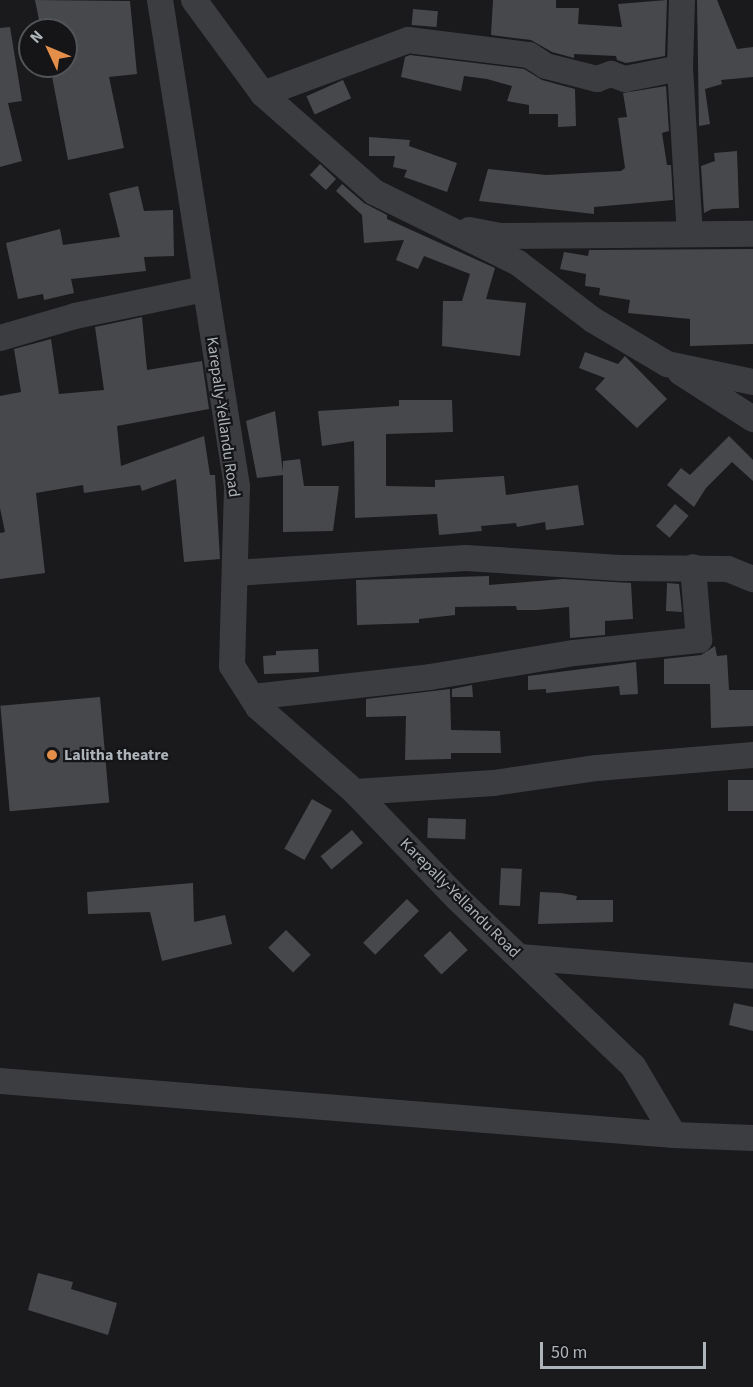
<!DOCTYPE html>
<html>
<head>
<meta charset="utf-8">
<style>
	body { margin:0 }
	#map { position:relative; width:753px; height:1387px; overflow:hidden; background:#1a1a1c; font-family:"Source Sans 3",sans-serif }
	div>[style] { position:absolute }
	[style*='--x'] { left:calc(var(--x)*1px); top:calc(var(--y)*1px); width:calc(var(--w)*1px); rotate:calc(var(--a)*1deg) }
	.building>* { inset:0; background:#47484b; transform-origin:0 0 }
	.minor>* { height:26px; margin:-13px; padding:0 13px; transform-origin:13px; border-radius:13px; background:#3b3d40 }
	.dots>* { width:16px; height:16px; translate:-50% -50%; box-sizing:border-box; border:3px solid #151517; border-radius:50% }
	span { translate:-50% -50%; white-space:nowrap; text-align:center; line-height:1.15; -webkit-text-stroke:4.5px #151517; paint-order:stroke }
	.street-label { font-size:16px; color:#adb4ba }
	.poi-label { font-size:16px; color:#adb4ba; font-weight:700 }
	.left { translate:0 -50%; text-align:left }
	.north { position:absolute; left:18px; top:18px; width:60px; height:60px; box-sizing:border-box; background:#151517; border:2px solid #525558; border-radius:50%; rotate:314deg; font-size:16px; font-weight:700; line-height:24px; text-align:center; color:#adb4ba }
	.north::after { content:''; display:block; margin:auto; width:21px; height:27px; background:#e48f49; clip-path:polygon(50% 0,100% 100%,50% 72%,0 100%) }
	.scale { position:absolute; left:540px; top:1342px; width:166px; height:27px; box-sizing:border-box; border:3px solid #adb4ba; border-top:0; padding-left:8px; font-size:18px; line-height:21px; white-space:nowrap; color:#adb4ba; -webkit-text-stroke:4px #151517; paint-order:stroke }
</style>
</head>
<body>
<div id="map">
	<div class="building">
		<div style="clip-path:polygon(35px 0,130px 1px,137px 74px,109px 77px,124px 148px,68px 160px,50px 66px,66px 66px,66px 30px,41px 30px)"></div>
		<div style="clip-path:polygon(493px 0,556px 0,556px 8px,579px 8px,578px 24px,622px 27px,618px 4px,667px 0,665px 56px,626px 63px,617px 60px,616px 56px,574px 54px,574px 58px,552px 52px,531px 40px,491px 35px)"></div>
		<div style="clip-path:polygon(697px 0,717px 0,737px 49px,753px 47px,753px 77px,721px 80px,722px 84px,705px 89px,710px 124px,699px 126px)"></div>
		<div style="left:413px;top:9px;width:25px;height:16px;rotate:5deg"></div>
		<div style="clip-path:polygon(10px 27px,22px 101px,8px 103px,22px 161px,0 167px,0 28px)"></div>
		<div style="clip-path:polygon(410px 55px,524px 69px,542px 80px,575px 89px,576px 126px,558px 127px,558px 114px,529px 114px,529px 105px,507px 101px,512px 86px,487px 79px,464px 76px,461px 91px,401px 77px,405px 57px)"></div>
		<div style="left:343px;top:80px;width:20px;height:40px;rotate:66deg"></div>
		<div style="clip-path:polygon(666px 86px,669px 131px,662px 133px,667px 165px,671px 165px,673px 200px,594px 207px,594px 214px,479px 201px,488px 169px,546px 175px,621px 171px,625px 168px,618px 118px,627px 117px,623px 93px)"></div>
		<div style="clip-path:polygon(369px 137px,410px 140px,409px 146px,457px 163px,447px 192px,404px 177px,407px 170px,393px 167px,395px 156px,369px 156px)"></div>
		<div style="clip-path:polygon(737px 151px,739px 208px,712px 209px,704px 213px,701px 166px,715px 161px,714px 153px)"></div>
		<div style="left:320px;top:164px;width:22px;height:15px;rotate:43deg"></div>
		<div style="clip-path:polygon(342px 184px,364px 203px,387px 215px,387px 219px,495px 268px,486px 299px,526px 303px,520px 356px,442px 346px,443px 301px,462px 301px,470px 274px,424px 256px,418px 269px,396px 260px,404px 240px,364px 243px,362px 215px,336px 191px)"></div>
		<div style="clip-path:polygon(138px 186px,144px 211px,173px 210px,174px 256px,144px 257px,146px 271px,71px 279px,74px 293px,44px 300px,43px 294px,18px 299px,6px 243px,60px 229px,63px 245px,120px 237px,109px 193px)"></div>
		<div style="clip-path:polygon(753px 249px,753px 344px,690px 346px,690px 319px,628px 313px,630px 300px,599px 295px,600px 288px,585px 286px,586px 274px,560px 269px,564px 252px,588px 256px,589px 250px)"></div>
		<div style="clip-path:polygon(142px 317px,147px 370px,202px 361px,209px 409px,117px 426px,121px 466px,204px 436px,210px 475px,215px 475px,220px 559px,184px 562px,176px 479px,142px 491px,140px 485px,84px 493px,83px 485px,36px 493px,45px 573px,0 579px,0 533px,5px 532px,0 508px,0 396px,21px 392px,14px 349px,51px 339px,59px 394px,104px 390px,95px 327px)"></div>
		<div style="clip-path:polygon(585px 352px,618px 364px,625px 356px,667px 399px,637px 428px,595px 389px,605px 378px,579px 368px)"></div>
		<div style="clip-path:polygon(399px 400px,452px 400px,453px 432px,386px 434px,386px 486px,435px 487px,435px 480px,504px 476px,506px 495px,578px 485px,584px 525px,546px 530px,545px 522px,517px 527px,516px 523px,481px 526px,482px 531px,439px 535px,437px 514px,355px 518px,354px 441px,322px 446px,318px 411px,399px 406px)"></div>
		<div style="clip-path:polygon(275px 411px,283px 472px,283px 461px,300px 459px,304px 486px,339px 486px,333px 531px,283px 532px,283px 475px,257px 478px,246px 421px)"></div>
		<div style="clip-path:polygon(729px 436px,753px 460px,753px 481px,732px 462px,706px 488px,694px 507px,667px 485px,681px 468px,690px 475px)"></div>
		<div style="left:675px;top:504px;width:18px;height:29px;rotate:41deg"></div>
		<div style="clip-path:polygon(489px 576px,489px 585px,563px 579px,631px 583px,633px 619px,605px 621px,605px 635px,570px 638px,569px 607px,537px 610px,517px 610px,516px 606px,455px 607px,455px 615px,419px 619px,419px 623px,357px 625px,356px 580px)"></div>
		<div style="clip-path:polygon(667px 583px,679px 584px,682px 612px,666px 611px)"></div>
		<div style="clip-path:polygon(715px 646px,717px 656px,727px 655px,729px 690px,753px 690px,753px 726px,711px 728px,710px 684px,664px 684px,664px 659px,701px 655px)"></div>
		<div style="clip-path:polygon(318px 649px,319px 672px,264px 674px,263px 656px,276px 655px,276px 651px)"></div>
		<div style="clip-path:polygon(636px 662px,638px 694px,620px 695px,619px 686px,546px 693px,546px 689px,528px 690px,528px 676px)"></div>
		<div style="clip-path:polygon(472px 685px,473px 697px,452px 697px,452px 689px)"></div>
		<div style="clip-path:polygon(450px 689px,451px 730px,500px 731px,501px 753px,451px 753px,451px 759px,405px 760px,406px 716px,366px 717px,366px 699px)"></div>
		<div style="left:100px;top:697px;width:106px;height:100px;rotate:85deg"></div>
		<div style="left:753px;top:780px;width:31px;height:25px;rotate:90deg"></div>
		<div style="left:312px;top:799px;width:23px;height:57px;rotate:29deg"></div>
		<div style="left:428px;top:818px;width:38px;height:20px;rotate:2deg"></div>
		<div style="left:352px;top:830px;width:17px;height:41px;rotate:50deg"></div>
		<div style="left:501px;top:868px;width:21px;height:37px;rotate:3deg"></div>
		<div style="clip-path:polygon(193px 883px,194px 922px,225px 915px,232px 944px,162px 961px,150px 912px,88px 914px,87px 892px)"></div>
		<div style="clip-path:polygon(540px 892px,561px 893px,577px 896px,576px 900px,613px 900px,613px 922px,538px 924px)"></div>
		<div style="left:407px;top:899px;width:17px;height:62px;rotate:45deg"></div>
		<div style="left:286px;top:930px;width:35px;height:25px;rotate:45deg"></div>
		<div style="left:450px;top:931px;width:26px;height:36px;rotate:47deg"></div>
		<div style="clip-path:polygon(734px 1003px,753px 1007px,753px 1031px,729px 1025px)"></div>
		<div style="clip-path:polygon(38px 1273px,73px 1282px,71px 1289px,117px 1303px,108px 1335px,28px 1310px)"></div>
	</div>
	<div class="minor">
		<div style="--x:160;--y:0;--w:493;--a:81"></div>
		<div style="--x:237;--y:487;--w:179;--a:91.6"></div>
		<div style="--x:232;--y:666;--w:49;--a:57.6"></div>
		<div style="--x:258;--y:707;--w:129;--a:41.2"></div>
		<div style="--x:355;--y:792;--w:147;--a:46.1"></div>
		<div style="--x:457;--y:898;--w:243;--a:43.7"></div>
		<div style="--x:633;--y:1066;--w:80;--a:59.3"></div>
		<div style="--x:194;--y:0;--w:117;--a:53.7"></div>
		<div style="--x:263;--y:94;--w:155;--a:-20.4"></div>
		<div style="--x:408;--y:40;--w:122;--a:7.1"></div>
		<div style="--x:529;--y:55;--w:20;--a:33"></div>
		<div style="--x:546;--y:66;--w:53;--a:14.3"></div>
		<div style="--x:597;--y:79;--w:15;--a:-20"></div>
		<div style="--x:611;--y:74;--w:15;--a:20"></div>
		<div style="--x:625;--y:79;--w:56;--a:-11.3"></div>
		<div style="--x:682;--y:0;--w:68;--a:91.7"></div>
		<div style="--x:680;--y:68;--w:166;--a:86.6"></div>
		<div style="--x:263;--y:94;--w:148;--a:41.4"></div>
		<div style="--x:374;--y:192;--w:161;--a:26.2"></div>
		<div style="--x:518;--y:263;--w:94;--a:37.2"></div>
		<div style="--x:593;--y:320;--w:86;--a:30.7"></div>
		<div style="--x:667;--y:364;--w:88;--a:11.8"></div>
		<div style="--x:469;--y:230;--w:32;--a:11"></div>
		<div style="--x:500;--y:236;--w:253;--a:-0.5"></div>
		<div style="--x:0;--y:338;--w:78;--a:-16.3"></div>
		<div style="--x:75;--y:316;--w:132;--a:-11.8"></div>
		<div style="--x:680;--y:372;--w:87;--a:32.8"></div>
		<div style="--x:235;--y:573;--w:231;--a:-3.7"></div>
		<div style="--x:466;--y:558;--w:154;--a:3.7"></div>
		<div style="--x:620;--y:568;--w:108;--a:0.5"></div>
		<div style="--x:728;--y:569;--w:27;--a:22"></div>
		<div style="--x:252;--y:697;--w:179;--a:-6.4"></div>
		<div style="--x:430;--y:677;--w:146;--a:-9.5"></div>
		<div style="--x:574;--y:653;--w:126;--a:-5.9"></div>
		<div style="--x:699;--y:640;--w:73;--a:-94.7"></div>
		<div style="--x:355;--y:792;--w:139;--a:-3.7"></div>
		<div style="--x:494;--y:783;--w:104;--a:-8.3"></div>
		<div style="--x:597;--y:768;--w:157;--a:-4.8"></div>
		<div style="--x:519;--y:957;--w:235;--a:4.6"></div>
		<div style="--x:0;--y:1081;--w:676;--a:4.58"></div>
		<div style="--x:674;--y:1135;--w:79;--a:2.2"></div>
	</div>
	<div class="dots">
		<div style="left:52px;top:755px;background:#e48f49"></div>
	</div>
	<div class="street-label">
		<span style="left:223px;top:417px;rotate:82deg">Karepally-Yellandu Road</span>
		<span style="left:460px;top:898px;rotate:45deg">Karepally-Yellandu Road</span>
	</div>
	<div class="poi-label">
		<span class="left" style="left:64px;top:755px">Lalitha theatre</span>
	</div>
	<div class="north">N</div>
	<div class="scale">50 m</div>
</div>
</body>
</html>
